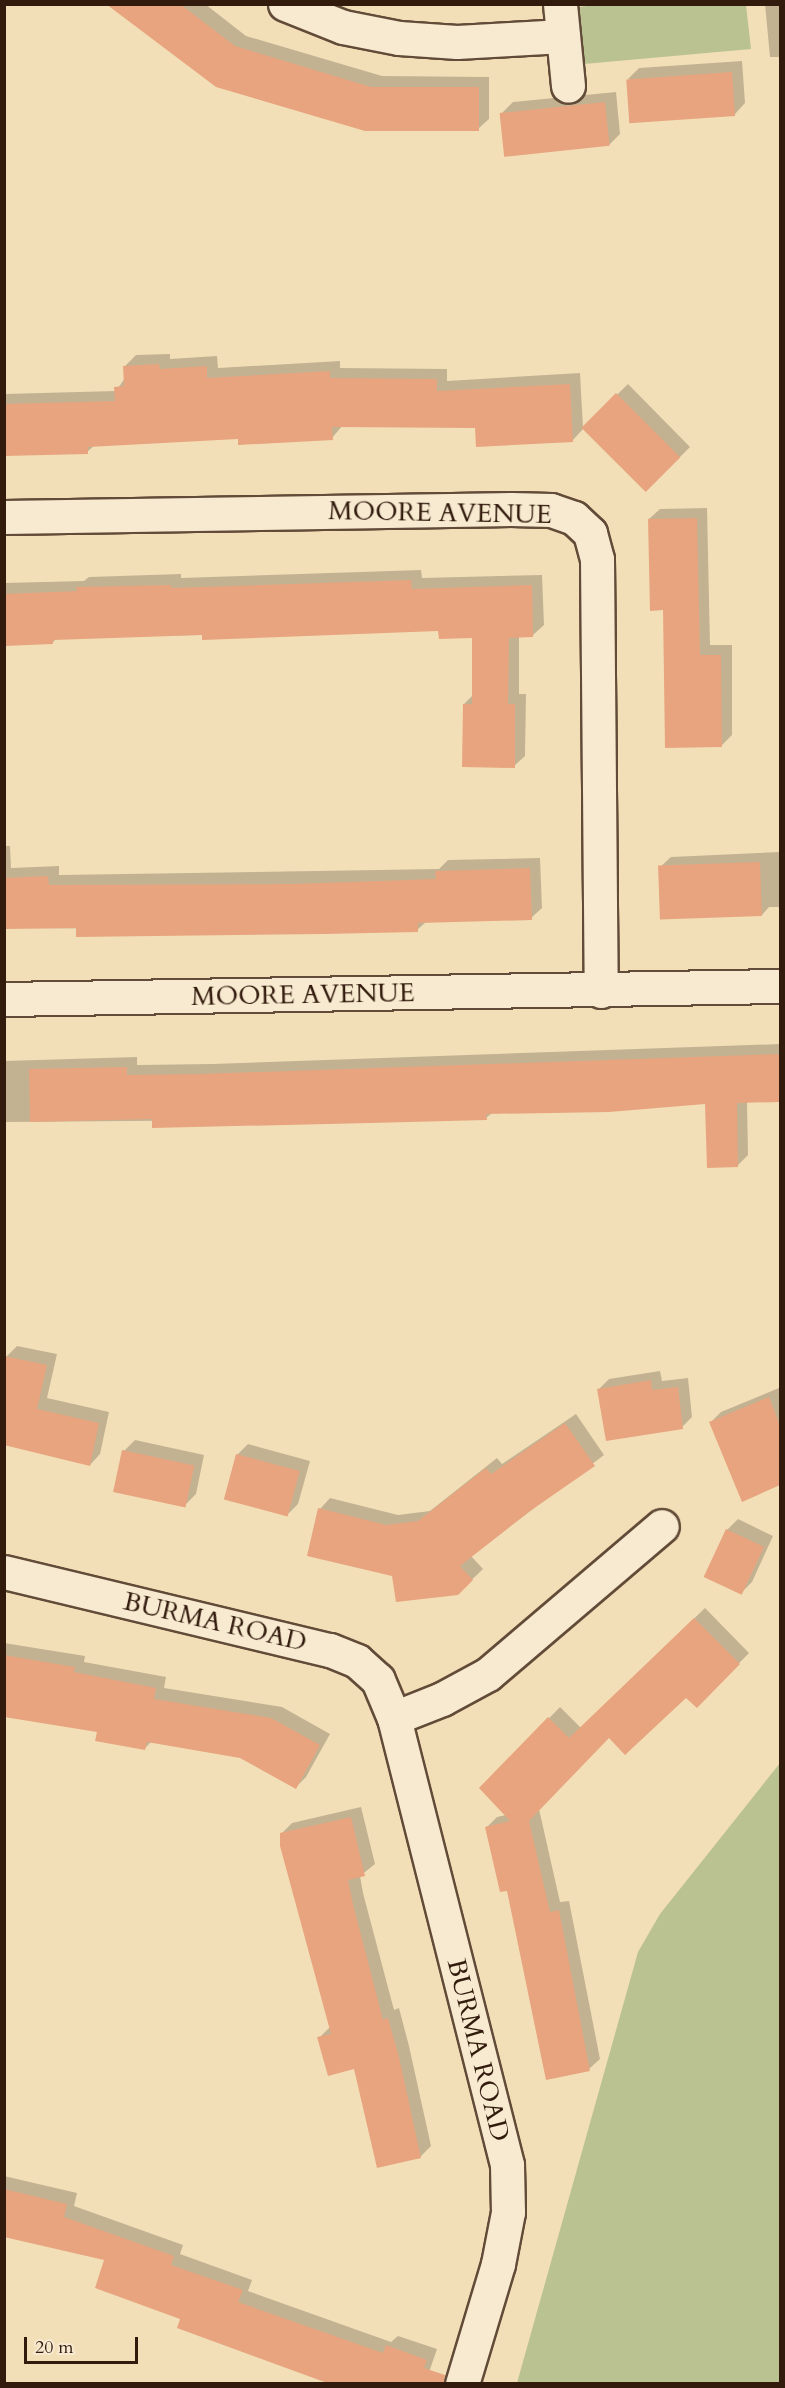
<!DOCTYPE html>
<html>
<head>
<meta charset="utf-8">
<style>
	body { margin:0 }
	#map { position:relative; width:785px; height:2388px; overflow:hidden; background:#f3dfb7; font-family:Cardo,serif }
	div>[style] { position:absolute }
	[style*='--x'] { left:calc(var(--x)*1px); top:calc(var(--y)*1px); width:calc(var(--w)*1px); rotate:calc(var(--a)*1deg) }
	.green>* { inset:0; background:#b9c290 }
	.shadow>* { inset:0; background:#0003 }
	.building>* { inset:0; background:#e7a47f; transform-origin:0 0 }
	.roads { filter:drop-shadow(2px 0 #624b38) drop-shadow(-2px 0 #624b38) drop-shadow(0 2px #624b38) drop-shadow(0 -2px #624b38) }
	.street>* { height:33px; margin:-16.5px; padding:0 16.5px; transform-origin:16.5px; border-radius:16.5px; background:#f7ead0 }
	span { translate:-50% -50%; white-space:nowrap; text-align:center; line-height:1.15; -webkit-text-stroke:5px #f7ead0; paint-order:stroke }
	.street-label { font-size:26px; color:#321a0d }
	.frame { position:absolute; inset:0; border:6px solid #321a0d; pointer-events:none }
	.scale { position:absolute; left:24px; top:2337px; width:114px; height:27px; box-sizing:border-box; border:3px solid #321a0d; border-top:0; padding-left:8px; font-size:18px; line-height:21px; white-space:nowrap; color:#321a0d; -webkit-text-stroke:4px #f7ead0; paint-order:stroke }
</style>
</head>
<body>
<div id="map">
	<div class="green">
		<div style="clip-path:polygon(602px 4px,746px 5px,751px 49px,584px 64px,579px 7px)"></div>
		<div style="clip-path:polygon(780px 1763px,780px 2383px,517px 2383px,638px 1952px,660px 1914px)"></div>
	</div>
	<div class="shadow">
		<div style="clip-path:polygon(138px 4px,205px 4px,246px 36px,382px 76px,489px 77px,489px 119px,478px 129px,365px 130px)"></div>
		<div style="clip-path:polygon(765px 4px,780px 4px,780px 57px,770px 57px)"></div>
		<div style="clip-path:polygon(742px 61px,745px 103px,735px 114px,628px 79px,639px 68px)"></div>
		<div style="clip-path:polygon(616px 92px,620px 134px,609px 145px,502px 113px,513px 102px)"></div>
		<div style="clip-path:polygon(170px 354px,170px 359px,217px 356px,218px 368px,340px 361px,340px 368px,447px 369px,447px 381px,580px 373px,583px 428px,628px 384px,690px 447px,646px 491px,584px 428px,572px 441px,476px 427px,343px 425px,332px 438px,239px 438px,95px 445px,87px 452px,4px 455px,4px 394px,116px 391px,125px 378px,125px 366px,136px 355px)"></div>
		<div style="clip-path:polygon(707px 508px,710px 645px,732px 645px,732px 735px,721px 746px,664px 609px,649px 519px,660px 509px)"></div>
		<div style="clip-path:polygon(421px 570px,422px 578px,542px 575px,544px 625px,533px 635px,519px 636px,519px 694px,526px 694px,525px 756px,514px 766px,464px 704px,473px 695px,474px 637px,440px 630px,57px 638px,52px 643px,4px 644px,4px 583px,84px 581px,89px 577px,181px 574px,181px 578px)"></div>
		<div style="clip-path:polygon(4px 846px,10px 846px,11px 868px,59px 866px,59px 875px,439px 869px,448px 860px,540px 858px,542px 908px,531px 918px,427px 921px,417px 930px,4px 928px)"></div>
		<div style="clip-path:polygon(780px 852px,780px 907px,769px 907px,762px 915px,660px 867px,671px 857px)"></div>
		<div style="clip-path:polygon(780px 1044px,780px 1101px,747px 1101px,748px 1155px,737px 1166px,707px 1102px,492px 1113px,486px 1118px,4px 1122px,4px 1061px,137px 1057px,137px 1065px,212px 1064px)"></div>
		<div style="clip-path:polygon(17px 1346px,57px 1354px,47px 1398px,109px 1412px,100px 1454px,90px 1465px,4px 1444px,6px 1357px)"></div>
		<div style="clip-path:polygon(660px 1371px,662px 1381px,688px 1378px,692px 1417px,682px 1427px,599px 1389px,609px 1379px)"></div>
		<div style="clip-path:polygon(779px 1388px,780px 1484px,742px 1500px,710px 1423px,721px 1412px)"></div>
		<div style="clip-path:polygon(576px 1414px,604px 1455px,471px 1556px,483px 1569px,457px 1594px,394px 1575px,320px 1509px,330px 1498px,398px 1515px,430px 1511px,497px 1458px,502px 1464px)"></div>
		<div style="clip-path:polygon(135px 1440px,204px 1455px,196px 1494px,185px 1505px,124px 1451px)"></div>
		<div style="clip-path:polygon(248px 1444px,310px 1461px,298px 1504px,287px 1515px,237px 1455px)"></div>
		<div style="clip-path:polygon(738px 1519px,773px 1536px,752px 1582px,741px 1593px,727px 1530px)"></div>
		<div style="clip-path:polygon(705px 1608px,749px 1653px,697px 1706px,687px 1696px,609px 1736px,539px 1809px,560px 1902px,569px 1901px,600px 2059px,589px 2069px,508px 1889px,486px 1828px,497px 1817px,506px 1815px,481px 1788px,560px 1707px,581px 1728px)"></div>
		<div style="clip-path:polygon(4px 1643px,85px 1656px,84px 1662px,166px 1677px,164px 1688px,282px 1707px,330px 1734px,306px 1777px,296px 1787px,240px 1757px,152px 1741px,145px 1748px,98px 1731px,4px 1715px)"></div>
		<div style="clip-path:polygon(361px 1807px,375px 1864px,360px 1876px,363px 1893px,394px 2010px,399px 2008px,409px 2046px,431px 2146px,420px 2157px,355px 2067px,319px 2038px,331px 2026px,281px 1834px,292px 1823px)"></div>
		<div style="clip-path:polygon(4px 2176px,77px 2193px,74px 2206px,183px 2245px,180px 2254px,252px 2280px,248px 2291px,391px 2342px,398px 2336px,437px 2349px,425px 2384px,182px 2318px,106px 2259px,4px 2236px)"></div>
	</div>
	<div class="building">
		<div style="clip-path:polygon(106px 4px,180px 4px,235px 46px,371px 87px,479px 87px,479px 131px,365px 131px,216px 87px)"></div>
		<div style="left:732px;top:72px;width:44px;height:106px;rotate:86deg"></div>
		<div style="left:605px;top:102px;width:44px;height:106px;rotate:84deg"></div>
		<div style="clip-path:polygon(159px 364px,160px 369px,207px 366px,207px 378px,330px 371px,330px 378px,437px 379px,437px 391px,570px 384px,573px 442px,476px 447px,475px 428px,332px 427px,333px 440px,238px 445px,238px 439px,88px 447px,88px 454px,4px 456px,4px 404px,115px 401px,114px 387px,124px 386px,123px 366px)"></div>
		<div style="left:616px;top:393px;width:91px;height:49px;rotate:45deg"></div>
		<div style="clip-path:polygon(697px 518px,700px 655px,721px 655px,722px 747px,665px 748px,663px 610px,650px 611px,648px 519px)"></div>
		<div style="clip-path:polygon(411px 580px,412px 589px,532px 585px,533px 637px,509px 638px,508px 704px,515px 704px,515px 768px,462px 767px,463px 704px,472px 704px,472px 638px,439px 639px,438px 631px,202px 640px,202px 635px,53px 640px,53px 644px,4px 646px,4px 594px,77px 591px,76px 587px,171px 585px,171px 588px)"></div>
		<div style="left:760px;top:862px;width:54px;height:102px;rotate:88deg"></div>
		<div style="clip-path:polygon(530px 868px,532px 920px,418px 923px,418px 932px,323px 934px,76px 937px,76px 928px,4px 929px,4px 878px,48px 876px,49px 885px,293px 884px,436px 879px,435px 871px)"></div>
		<div style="clip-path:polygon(780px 1054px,780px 1102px,737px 1103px,738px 1167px,707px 1168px,705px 1104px,609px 1112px,486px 1114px,487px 1120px,370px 1123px,152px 1128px,152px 1119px,30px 1122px,29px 1069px,127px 1067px,127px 1075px,200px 1074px)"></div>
		<div style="clip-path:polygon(4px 1356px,47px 1365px,37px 1409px,99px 1423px,90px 1466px,4px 1445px)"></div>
		<div style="clip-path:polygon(651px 1380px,652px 1390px,678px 1387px,683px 1429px,606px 1441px,597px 1389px)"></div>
		<div style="clip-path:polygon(769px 1397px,780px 1426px,780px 1485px,742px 1502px,709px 1422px)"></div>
		<div style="clip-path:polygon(565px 1423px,595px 1466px,530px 1511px,460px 1566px,473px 1580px,458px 1595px,396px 1602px,392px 1576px,307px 1556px,318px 1508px,386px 1525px,418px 1521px,486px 1468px,491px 1474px)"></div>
		<div style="left:122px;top:1450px;width:74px;height:43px;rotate:12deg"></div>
		<div style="left:236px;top:1454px;width:66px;height:47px;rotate:15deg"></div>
		<div style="left:726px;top:1529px;width:42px;height:53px;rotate:25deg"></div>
		<div style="clip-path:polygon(694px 1618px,740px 1664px,697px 1708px,686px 1698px,625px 1755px,609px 1738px,529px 1821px,550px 1912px,559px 1910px,590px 2071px,546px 2080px,507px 1891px,500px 1892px,485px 1827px,510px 1821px,479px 1788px,548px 1717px,569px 1738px)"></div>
		<div style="clip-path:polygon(4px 1655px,75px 1667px,74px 1672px,156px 1688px,154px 1699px,271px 1718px,320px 1745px,296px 1789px,240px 1758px,147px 1742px,145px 1750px,95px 1741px,97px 1732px,4px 1717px)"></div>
		<div style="clip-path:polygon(351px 1817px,365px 1876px,348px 1880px,353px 1904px,383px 2020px,388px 2018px,399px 2057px,421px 2158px,377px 2168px,354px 2069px,328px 2076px,317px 2037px,331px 2034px,280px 1846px,280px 1833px)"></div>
		<div style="clip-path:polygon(4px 2189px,67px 2204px,64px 2217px,174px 2256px,171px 2265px,243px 2290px,238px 2302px,383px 2353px,386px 2345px,427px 2360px,424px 2368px,445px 2375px,444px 2384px,330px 2384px,177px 2328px,180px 2319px,95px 2288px,104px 2260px,4px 2237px)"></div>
	</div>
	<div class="roads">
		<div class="street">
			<div style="--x:285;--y:4;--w:62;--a:21.6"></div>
			<div style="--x:343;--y:27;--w:57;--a:11.1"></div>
			<div style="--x:399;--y:38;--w:58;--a:3.9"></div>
			<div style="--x:457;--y:42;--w:106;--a:-3.2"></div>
			<div style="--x:560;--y:4;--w:82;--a:84.4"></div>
			<div style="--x:4;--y:517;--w:507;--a:-0.9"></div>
			<div style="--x:511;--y:509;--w:40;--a:1.4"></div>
			<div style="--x:551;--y:510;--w:24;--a:19"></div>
			<div style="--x:574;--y:518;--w:22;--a:43"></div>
			<div style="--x:590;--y:533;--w:27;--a:75"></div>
			<div style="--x:597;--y:559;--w:432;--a:89.5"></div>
			<div style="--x:4;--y:999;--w:776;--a:-0.96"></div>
			<div style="--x:4;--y:1572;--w:335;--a:13.5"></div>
			<div style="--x:330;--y:1650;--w:29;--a:22"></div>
			<div style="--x:357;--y:1661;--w:28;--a:42"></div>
			<div style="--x:378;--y:1680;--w:41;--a:67.2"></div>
			<div style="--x:394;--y:1718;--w:461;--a:75.8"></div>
			<div style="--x:507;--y:2165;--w:47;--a:88.8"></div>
			<div style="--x:508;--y:2212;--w:53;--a:100.9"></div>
			<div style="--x:498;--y:2264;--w:125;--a:106.7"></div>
			<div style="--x:394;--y:1718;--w:52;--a:-21.6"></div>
			<div style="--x:442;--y:1699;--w:52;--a:-28.5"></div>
			<div style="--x:488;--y:1674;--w:228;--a:-40.4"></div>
		</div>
	</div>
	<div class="street-label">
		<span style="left:440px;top:513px;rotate:1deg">MOORE AVENUE</span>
		<span style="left:303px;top:995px;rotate:-1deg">MOORE AVENUE</span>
		<span style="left:215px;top:1622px;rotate:13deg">BURMA ROAD</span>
		<span style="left:478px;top:2050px;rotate:76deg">BURMA ROAD</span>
	</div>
	<div class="frame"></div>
	<div class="scale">20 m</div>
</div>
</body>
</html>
